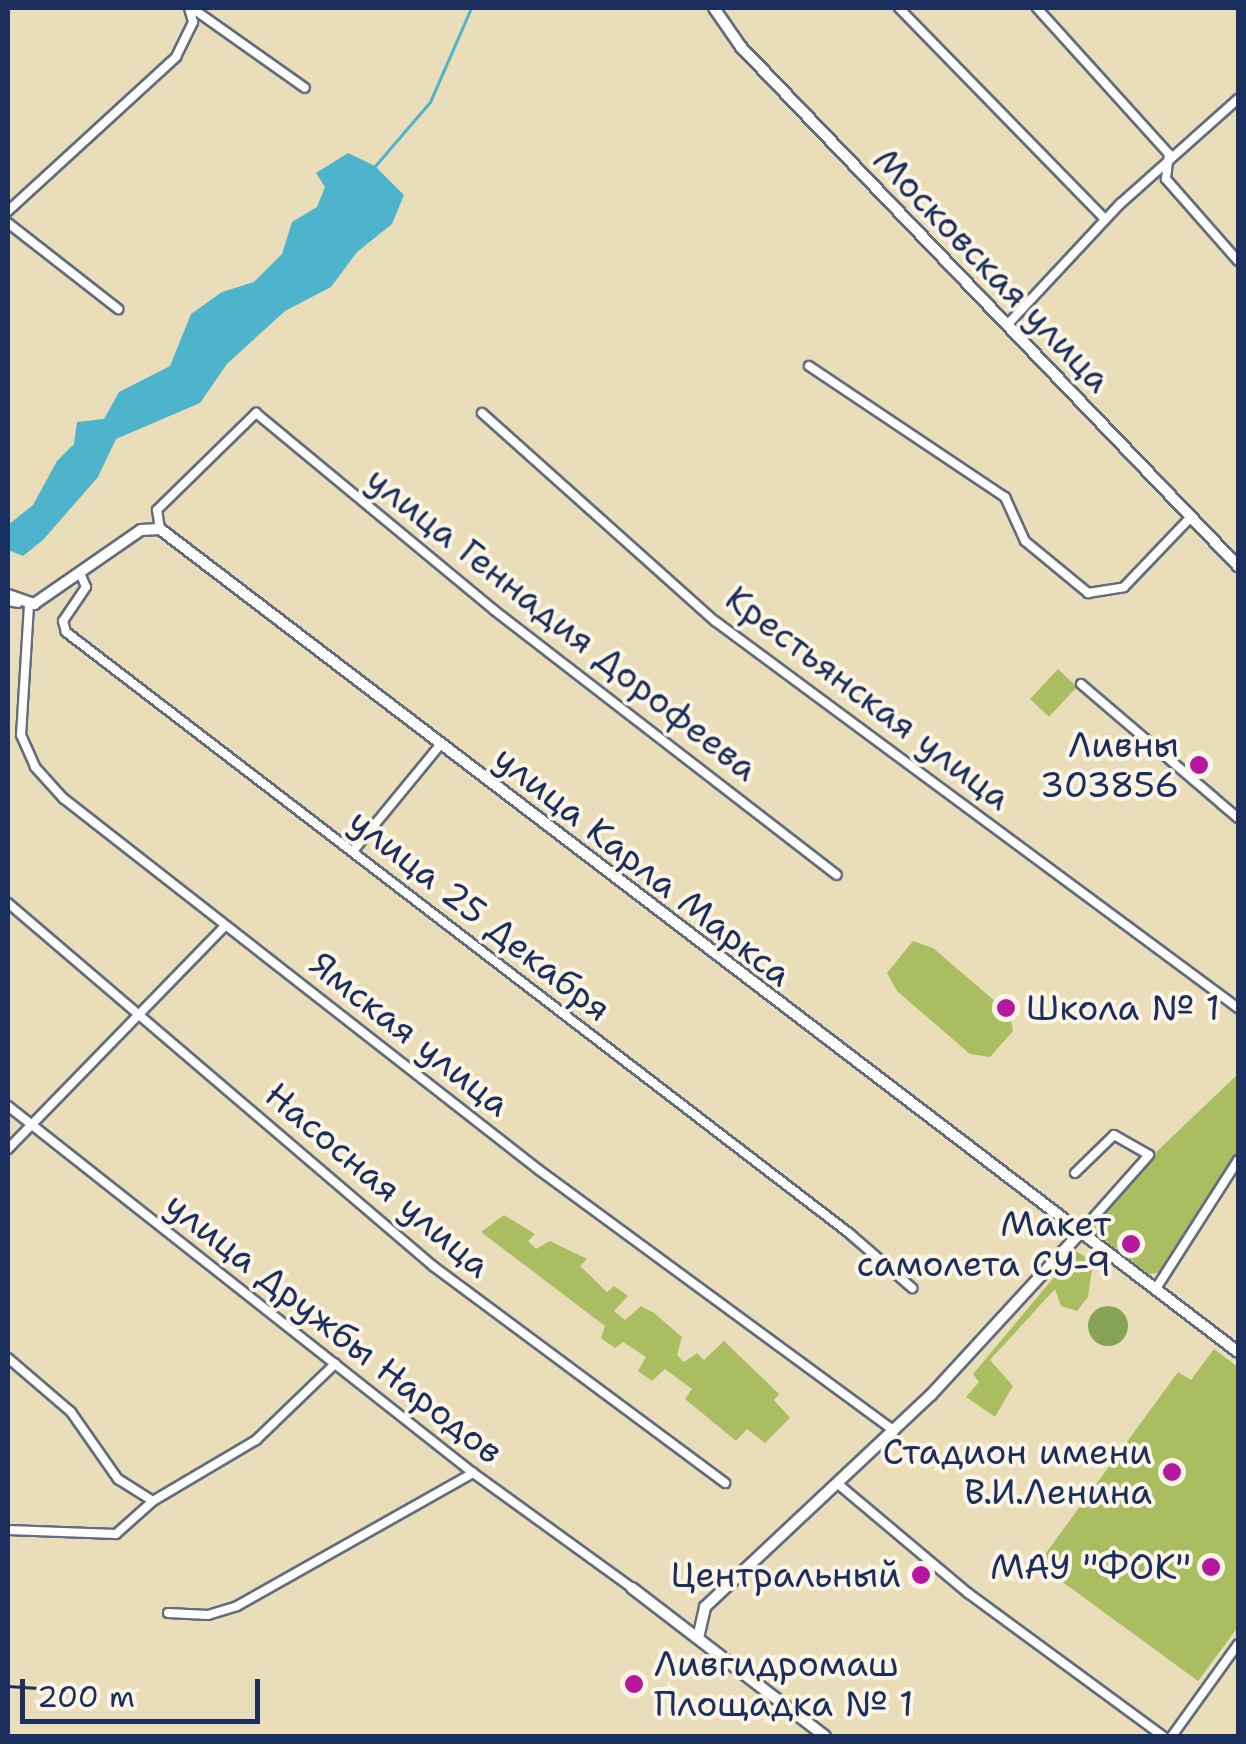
<!DOCTYPE html>
<html>
<head>
<meta charset="utf-8">
<style>
	body { margin:0 }
	#map { position:relative; width:1246px; height:1744px; overflow:hidden; background:#eadeba; font-family:"Shantell Sans",sans-serif }
	div>[style] { position:absolute }
	[style*='--x'] { left:calc(var(--x)*1px); top:calc(var(--y)*1px); width:calc(var(--w)*1px); rotate:calc(var(--a)*1deg) }
	.green>* { inset:0; background:#aabd60; transform-origin:0 0 }
	.forest>* { inset:0; background:#87a456 }
	.round { border-radius:50% }
	.water>* { inset:0; background:#4db4cc }
	.stream>* { height:2.5px; margin:-1.25px; padding:0 1.25px; transform-origin:1.25px; border-radius:1.25px; background:#4db4cc }
	.roads { filter:drop-shadow(2px 0 #636c7e) drop-shadow(-2px 0 #636c7e) drop-shadow(0 2px #636c7e) drop-shadow(0 -2px #636c7e) }
	.minor>* { height:8px; margin:-4px; padding:0 4px; transform-origin:4px; border-radius:4px; background:#fff }
	.tertiary>* { height:10px; margin:-5px; padding:0 5px; transform-origin:5px; border-radius:5px; background:#fff }
	.rail>* { height:2.5px; margin:-1.25px; padding:0 1.25px; transform-origin:1.25px; border-radius:1.25px; background:#1b2f5e }
	.dots>* { width:28px; height:28px; translate:-50% -50%; box-sizing:border-box; border:5px solid #fcf5e5; border-radius:50% }
	span { translate:-50% -50%; white-space:nowrap; text-align:center; line-height:1.15; -webkit-text-stroke:8px #fcf5e5; paint-order:stroke }
	.street-label { font-size:35px; color:#1b2f5e }
	.poi-label { font-size:35px; color:#1b2f5e }
	.right { translate:-100% -50%; text-align:right }
	.left { translate:0 -50%; text-align:left }
	.frame { position:absolute; inset:0; border:10px solid #1b2f5e; pointer-events:none }
	.scale { position:absolute; left:20px; top:1679px; width:240px; height:45px; box-sizing:border-box; border:5px solid #1b2f5e; border-top:0; padding-left:12px; font-size:30px; line-height:35px; white-space:nowrap; color:#1b2f5e; -webkit-text-stroke:8px #fcf5e5; paint-order:stroke }
</style>
</head>
<body>
<div id="map">
	<div class="green">
		<div style="left:1058px;top:669px;width:26px;height:41px;rotate:43deg"></div>
		<div style="clip-path:polygon(913px 941px,933px 948px,1010px 1014px,1013px 1031px,990px 1057px,970px 1054px,897px 991px,887px 973px)"></div>
		<div style="clip-path:polygon(1238px 1074px,1238px 1151px,1163px 1272px,1149px 1274px,1089px 1228px,1151px 1157px)"></div>
		<div style="clip-path:polygon(504px 1215px,535px 1234px,528px 1241px,536px 1249px,550px 1241px,587px 1259px,580px 1266px,607px 1292px,614px 1286px,628px 1296px,614px 1311px,625px 1320px,641px 1306px,654px 1313px,682px 1337px,677px 1355px,684px 1362px,697px 1353px,704px 1360px,724px 1341px,779px 1394px,774px 1400px,790px 1418px,765px 1443px,747px 1429px,736px 1441px,685px 1399px,692px 1389px,665px 1369px,652px 1381px,638px 1371px,646px 1357px,623px 1342px,615px 1348px,601px 1338px,605px 1326px,481px 1232px)"></div>
		<div style="clip-path:polygon(1076px 1251px,1093px 1262px,1088px 1297px,1077px 1311px,1061px 1306px,1055px 1289px,990px 1360px,1013px 1386px,995px 1417px,966px 1397px,979px 1382px,973px 1374px)"></div>
		<div style="clip-path:polygon(1214px 1349px,1238px 1367px,1238px 1627px,1198px 1681px,1038px 1564px,1178px 1372px,1191px 1380px)"></div>
	</div>
	<div class="forest">
		<div class="round" style="left:1088px;top:1306px;width:40px;height:40px"></div>
	</div>
	<div class="water">
		<div style="clip-path:polygon(348px 153px,375px 166px,404px 195px,392px 224px,357px 252px,331px 287px,285px 311px,227px 364px,200px 403px,116px 439px,98px 477px,43px 540px,23px 556px,8px 550px,8px 525px,33px 505px,57px 461px,74px 444px,77px 422px,104px 419px,119px 392px,170px 366px,191px 314px,222px 292px,254px 282px,282px 254px,292px 222px,317px 207px,325px 187px,316px 173px)"></div>
	</div>
	<div class="stream">
		<div style="--x:375;--y:166;--w:84;--a:-49.3"></div>
		<div style="--x:430;--y:102;--w:103;--a:-66.4"></div>
	</div>
	<div class="roads">
		<div class="minor">
			<div style="--x:192;--y:8;--w:138;--a:35.3"></div>
			<div style="--x:899;--y:8;--w:295;--a:45.7"></div>
			<div style="--x:1037;--y:8;--w:197;--a:47.9"></div>
			<div style="--x:1169;--y:154;--w:25;--a:97"></div>
			<div style="--x:1166;--y:179;--w:109;--a:48.7"></div>
			<div style="--x:8;--y:211;--w:228;--a:-42.5"></div>
			<div style="--x:176;--y:57;--w:39;--a:-64"></div>
			<div style="--x:193;--y:22;--w:15;--a:-106"></div>
			<div style="--x:8;--y:223;--w:140;--a:38"></div>
			<div style="--x:1007;--y:325;--w:166;--a:-47"></div>
			<div style="--x:1120;--y:204;--w:158;--a:-41.7"></div>
			<div style="--x:809;--y:366;--w:236;--a:33.8"></div>
			<div style="--x:1005;--y:497;--w:48;--a:65.6"></div>
			<div style="--x:1025;--y:541;--w:82;--a:39.5"></div>
			<div style="--x:1088;--y:593;--w:36;--a:-9"></div>
			<div style="--x:1124;--y:587;--w:97;--a:-46.3"></div>
			<div style="--x:482;--y:413;--w:312;--a:41.8"></div>
			<div style="--x:715;--y:621;--w:651;--a:36.5"></div>
			<div style="--x:160;--y:529;--w:19;--a:-99"></div>
			<div style="--x:157;--y:510;--w:139;--a:-44.4"></div>
			<div style="--x:256;--y:413;--w:309;--a:39.6"></div>
			<div style="--x:494;--y:610;--w:433;--a:37.7"></div>
			<div style="--x:80;--y:573;--w:15;--a:67"></div>
			<div style="--x:86;--y:587;--w:41;--a:124.1"></div>
			<div style="--x:63;--y:621;--w:11;--a:75"></div>
			<div style="--x:66;--y:632;--w:987;--a:37.51"></div>
			<div style="--x:849;--y:1233;--w:84;--a:41.1"></div>
			<div style="--x:8;--y:601;--w:10;--a:11"></div>
			<div style="--x:29;--y:605;--w:130;--a:93.5"></div>
			<div style="--x:21;--y:735;--w:35;--a:66"></div>
			<div style="--x:35;--y:767;--w:42;--a:47.9"></div>
			<div style="--x:63;--y:798;--w:604;--a:38.01"></div>
			<div style="--x:539;--y:1170;--w:441;--a:36.3"></div>
			<div style="--x:1081;--y:684;--w:206;--a:40.5"></div>
			<div style="--x:353;--y:851;--w:137;--a:-50.6"></div>
			<div style="--x:8;--y:903;--w:559;--a:40.5"></div>
			<div style="--x:433;--y:1266;--w:364;--a:36.6"></div>
			<div style="--x:8;--y:1106;--w:591;--a:38.27"></div>
			<div style="--x:472;--y:1472;--w:198;--a:35.9"></div>
			<div style="--x:8;--y:1149;--w:311;--a:-45.8"></div>
			<div style="--x:1075;--y:1173;--w:54;--a:-44.3"></div>
			<div style="--x:1114;--y:1135;--w:40;--a:29.7"></div>
			<div style="--x:1149;--y:1155;--w:107;--a:131.6"></div>
			<div style="--x:1155;--y:1290;--w:154;--a:-57.4"></div>
			<div style="--x:8;--y:1358;--w:83;--a:40.6"></div>
			<div style="--x:71;--y:1412;--w:82;--a:55"></div>
			<div style="--x:118;--y:1479;--w:41;--a:32.2"></div>
			<div style="--x:838;--y:1484;--w:170;--a:40"></div>
			<div style="--x:968;--y:1593;--w:242;--a:36.3"></div>
			<div style="--x:8;--y:1530;--w:108;--a:2.1"></div>
			<div style="--x:116;--y:1534;--w:50;--a:-41.7"></div>
			<div style="--x:153;--y:1501;--w:120;--a:-30.6"></div>
			<div style="--x:256;--y:1440;--w:110;--a:-43.9"></div>
			<div style="--x:168;--y:1613;--w:40;--a:2.9"></div>
			<div style="--x:208;--y:1615;--w:30;--a:-17"></div>
			<div style="--x:237;--y:1606;--w:271;--a:-29.4"></div>
			<div style="--x:1172;--y:1736;--w:113;--a:-54.3"></div>
		</div>
		<div class="tertiary">
			<div style="--x:714;--y:8;--w:47;--a:55.3"></div>
			<div style="--x:741;--y:47;--w:719;--a:46.24"></div>
			<div style="--x:8;--y:595;--w:28;--a:19"></div>
			<div style="--x:34;--y:604;--w:130;--a:-34.7"></div>
			<div style="--x:141;--y:530;--w:19;--a:-3"></div>
			<div style="--x:160;--y:529;--w:1356;--a:37.36"></div>
			<div style="--x:632;--y:1588;--w:243;--a:37.5"></div>
			<div style="--x:698;--y:1638;--w:32;--a:-77"></div>
			<div style="--x:705;--y:1607;--w:310;--a:-43.2"></div>
			<div style="--x:931;--y:1395;--w:217;--a:-47.4"></div>
		</div>
	</div>
	<div class="rail">
		<div style="--x:8;--y:1686;--w:45;--a:3.8"></div>
	</div>
	<div class="dots">
		<div style="left:1199px;top:765px;background:#b5179e"></div>
		<div style="left:1006px;top:1008px;background:#b5179e"></div>
		<div style="left:1131px;top:1244px;background:#b5179e"></div>
		<div style="left:1172px;top:1472px;background:#b5179e"></div>
		<div style="left:1211px;top:1567px;background:#b5179e"></div>
		<div style="left:921px;top:1575px;background:#b5179e"></div>
		<div style="left:634px;top:1684px;background:#b5179e"></div>
	</div>
	<div class="street-label">
		<span style="left:992px;top:270px;rotate:46deg">Московская улица</span>
		<span style="left:562px;top:624px;rotate:38deg">улица Геннадия Дорофеева</span>
		<span style="left:868px;top:698px;rotate:37deg">Крестьянская улица</span>
		<span style="left:643px;top:866px;rotate:38deg">улица Карла Маркса</span>
		<span style="left:480px;top:915px;rotate:38deg">улица 25 Декабря</span>
		<span style="left:410px;top:1034px;rotate:38deg">Ямская улица</span>
		<span style="left:378px;top:1180px;rotate:40deg">Насосная улица</span>
		<span style="left:334px;top:1328px;rotate:38deg">улица Дружбы Народов</span>
	</div>
	<div class="poi-label">
		<span class="right" style="left:1179px;top:765px">Ливны<br>303856</span>
		<span class="left" style="left:1026px;top:1008px">Школа № 1</span>
		<span class="right" style="left:1111px;top:1244px">Макет<br>самолета СУ-9</span>
		<span class="right" style="left:1152px;top:1472px">Стадион имени<br>В.И.Ленина</span>
		<span class="right" style="left:1191px;top:1567px">МАУ "ФОК"</span>
		<span class="right" style="left:901px;top:1575px">Центральный</span>
		<span class="left" style="left:654px;top:1684px">Ливгидромаш<br>Площадка № 1</span>
	</div>
	<div class="frame"></div>
	<div class="scale">200 m</div>
</div>
</body>
</html>
